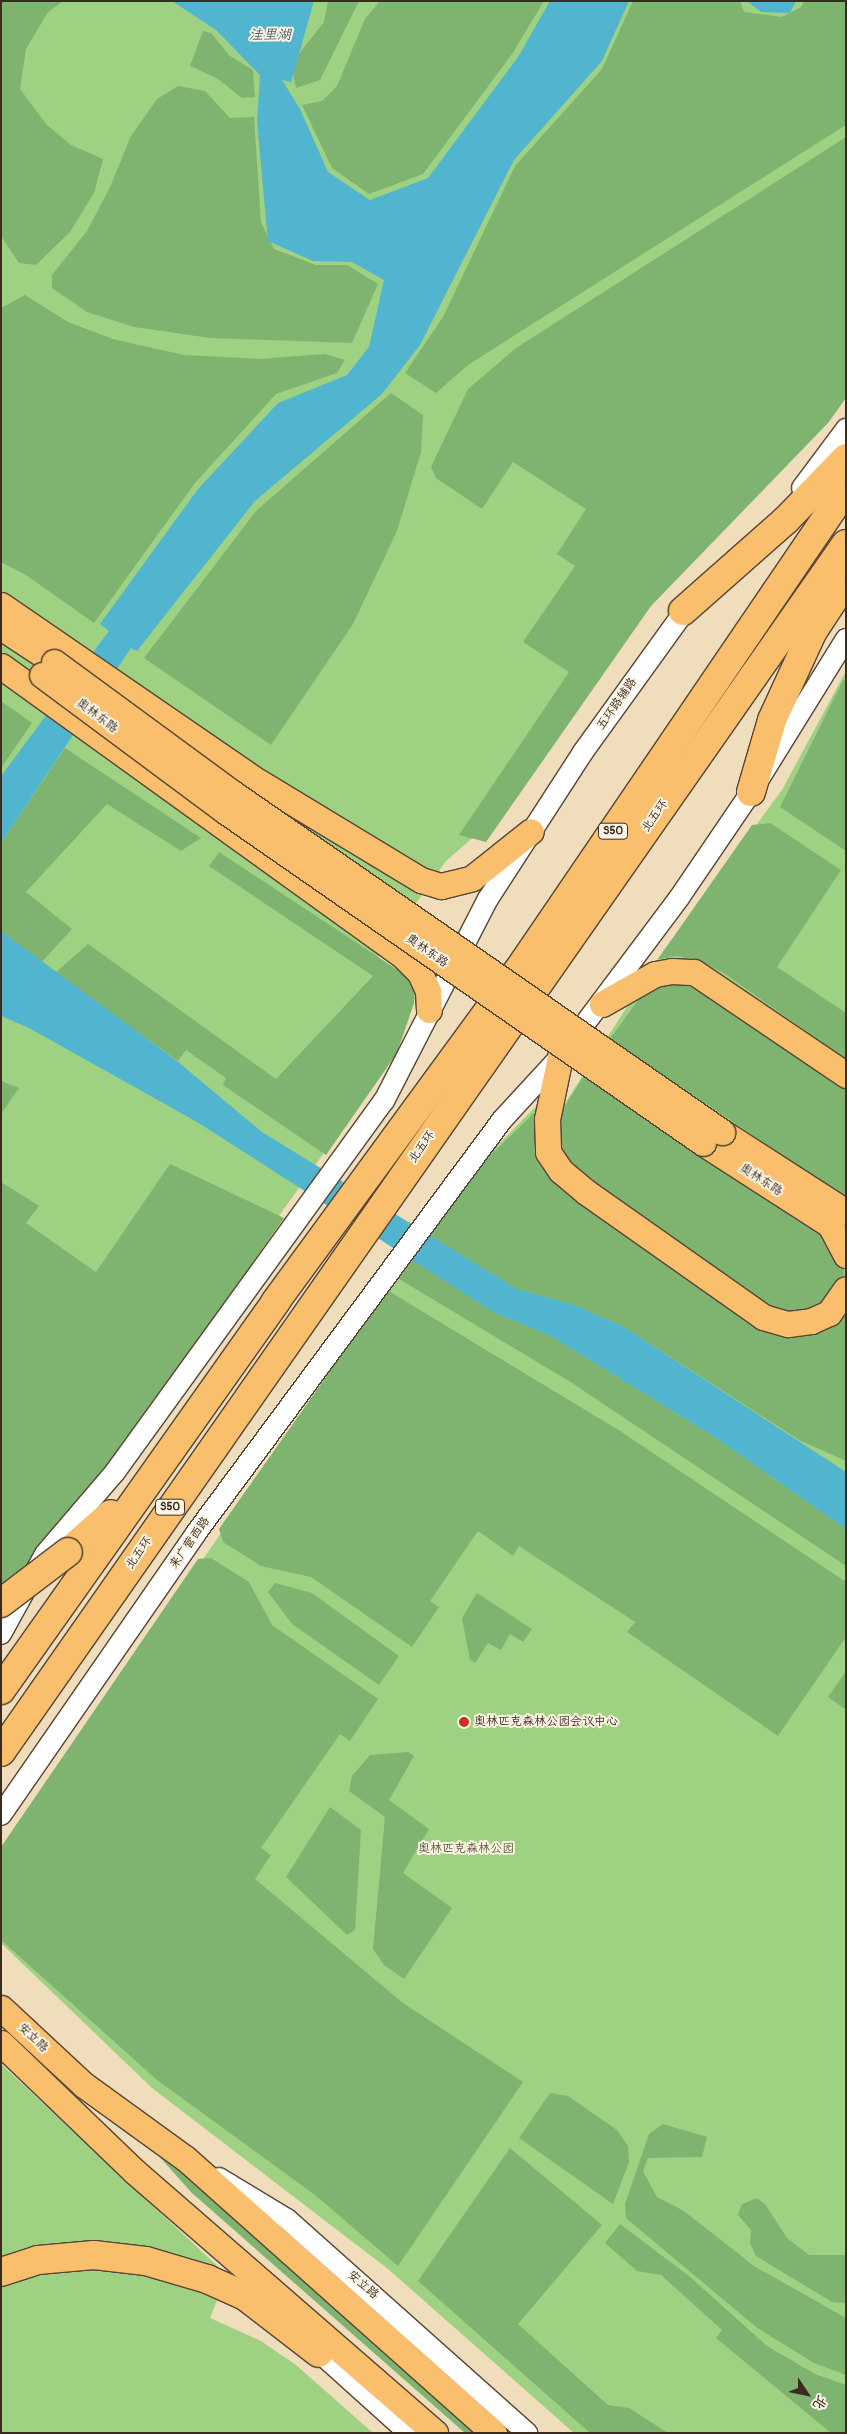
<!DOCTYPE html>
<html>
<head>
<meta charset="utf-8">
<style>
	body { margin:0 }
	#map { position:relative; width:847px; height:2434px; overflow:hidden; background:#efddbb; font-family:Pangolin,"LXGW WenKai TC",sans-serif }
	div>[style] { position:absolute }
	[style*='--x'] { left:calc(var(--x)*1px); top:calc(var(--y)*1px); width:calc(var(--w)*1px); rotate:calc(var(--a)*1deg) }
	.green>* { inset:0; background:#9ed282 }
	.forest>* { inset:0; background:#7eb470 }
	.water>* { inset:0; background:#51b5d0 }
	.roads { filter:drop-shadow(1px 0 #564536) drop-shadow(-1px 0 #564536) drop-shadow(0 1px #564536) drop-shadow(0 -1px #564536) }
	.minor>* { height:20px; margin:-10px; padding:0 10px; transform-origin:10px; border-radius:10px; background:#fff }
	.major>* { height:25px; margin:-12.5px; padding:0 12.5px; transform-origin:12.5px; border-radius:12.5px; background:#f9bf6c }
	.highway>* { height:28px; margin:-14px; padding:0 14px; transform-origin:14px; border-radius:14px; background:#f9bf6c }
	.bridges { filter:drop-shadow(1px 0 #564536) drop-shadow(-1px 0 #564536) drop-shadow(0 1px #564536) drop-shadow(0 -1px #564536) }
	.major-bridge>* { height:25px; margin:-12.5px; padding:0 12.5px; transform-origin:12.5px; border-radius:12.5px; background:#f9bf6c }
	.highway-bridge>* { height:28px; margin:-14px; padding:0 14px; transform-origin:14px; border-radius:14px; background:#f9bf6c }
	.dots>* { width:14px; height:14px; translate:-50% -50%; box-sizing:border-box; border:2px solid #fcf5e5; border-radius:50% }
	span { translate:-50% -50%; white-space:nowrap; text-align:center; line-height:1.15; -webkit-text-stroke:4px #fcf5e5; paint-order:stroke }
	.shield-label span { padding:1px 4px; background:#fcf5e5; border:1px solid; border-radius:4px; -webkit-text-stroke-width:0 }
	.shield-label { font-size:11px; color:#3b2a1e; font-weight:700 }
	.street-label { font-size:12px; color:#3b2a1e }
	.poi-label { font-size:12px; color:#3b2a1e }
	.left { translate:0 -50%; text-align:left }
	.park-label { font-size:12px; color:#545437 }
	.water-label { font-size:14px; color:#435b5c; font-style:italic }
	.frame { position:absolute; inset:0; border:2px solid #3b2a1e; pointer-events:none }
	.north { position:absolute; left:782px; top:2369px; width:50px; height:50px; -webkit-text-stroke:4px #fcf5e5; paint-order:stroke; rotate:124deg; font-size:14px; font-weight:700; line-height:20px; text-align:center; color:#3b2a1e }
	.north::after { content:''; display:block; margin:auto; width:18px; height:22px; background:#3b2a1e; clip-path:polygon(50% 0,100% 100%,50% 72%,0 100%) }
</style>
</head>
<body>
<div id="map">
	<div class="green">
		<div style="clip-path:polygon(1px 1px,846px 1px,846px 390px,649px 603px,500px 814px,446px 861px,378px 957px,393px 1056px,1px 1606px)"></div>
		<div style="clip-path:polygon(846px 671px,846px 2433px,574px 2433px,388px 2269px,152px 2088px,1px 1943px,1px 1852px,466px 1178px,535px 1107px,558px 1114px,661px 954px,782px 790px)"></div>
		<div style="clip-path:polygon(1px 2064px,227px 2275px,210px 2318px,261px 2341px,296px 2365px,373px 2433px,1px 2433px)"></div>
	</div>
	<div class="forest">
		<div style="clip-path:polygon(1px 1px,63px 1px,48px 12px,26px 49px,20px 89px,46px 124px,71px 145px,103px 159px,94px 193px,70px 232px,36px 265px,19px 263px,1px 236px)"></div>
		<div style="clip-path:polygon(328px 1px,359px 1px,320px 80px,296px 88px,291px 64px,324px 22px)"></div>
		<div style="clip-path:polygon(380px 1px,544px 1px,512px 54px,423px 174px,369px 194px,332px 168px,302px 105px,322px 101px,337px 86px,365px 19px)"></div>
		<div style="clip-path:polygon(633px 1px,740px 1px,744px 12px,782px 17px,801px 7px,804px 1px,846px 1px,846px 125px,468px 365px,436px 393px,405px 373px,443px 317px,515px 166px,602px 69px)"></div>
		<div style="clip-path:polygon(203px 31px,211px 33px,230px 56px,253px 70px,255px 97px,242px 98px,218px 79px,190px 66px)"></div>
		<div style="clip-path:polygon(178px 86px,205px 91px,230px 118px,254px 117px,261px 222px,274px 249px,316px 265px,347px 265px,378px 284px,352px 343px,210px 338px,134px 327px,87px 312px,52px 288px,52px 275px,87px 231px,110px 187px,131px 136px,157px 99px)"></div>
		<div style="clip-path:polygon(846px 137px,846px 398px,828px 423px,651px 606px,486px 842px,459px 835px,569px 672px,523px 642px,575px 566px,557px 554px,586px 509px,513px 462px,482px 509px,436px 478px,431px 467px,468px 389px,516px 348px)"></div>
		<div style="clip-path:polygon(25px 295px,68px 322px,113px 339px,184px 355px,259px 359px,325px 354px,345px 360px,337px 373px,276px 394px,195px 483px,94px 623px,26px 575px,1px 562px,1px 308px)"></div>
		<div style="clip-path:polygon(391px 393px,423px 415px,421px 452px,397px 531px,353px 624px,271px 745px,144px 658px,256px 511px)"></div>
		<div style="clip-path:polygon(843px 680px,846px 680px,846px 851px,780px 807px)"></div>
		<div style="clip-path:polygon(1px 701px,32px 723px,1px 768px)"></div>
		<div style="clip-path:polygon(65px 748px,201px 838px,181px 851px,107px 804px,26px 892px,72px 929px,41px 963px,1px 931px,1px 843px)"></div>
		<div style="clip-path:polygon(770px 823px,841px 870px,777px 967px,846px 1013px,846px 1059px,725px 974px,705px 963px,678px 956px,658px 959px,752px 825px)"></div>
		<div style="clip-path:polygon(219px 852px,416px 982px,414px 1003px,397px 1053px,326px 1155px,223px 1085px,226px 1078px,186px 1050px,178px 1061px,55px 973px,88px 944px,276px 1079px,373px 976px,209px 866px)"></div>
		<div style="clip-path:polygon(683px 974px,846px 1079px,846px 1198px,610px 1039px,648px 986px)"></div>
		<div style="clip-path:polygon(587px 1071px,829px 1232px,840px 1252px,844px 1271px,842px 1288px,832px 1303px,791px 1315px,773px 1308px,574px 1167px,560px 1149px,557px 1132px,561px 1112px)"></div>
		<div style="clip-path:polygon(1px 1081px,19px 1088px,1px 1114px)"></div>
		<div style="clip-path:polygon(534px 1113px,541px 1114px,542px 1152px,760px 1321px,821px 1329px,846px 1312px,846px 1461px,799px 1440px,624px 1327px,575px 1305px,517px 1289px,427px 1234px,467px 1178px)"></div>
		<div style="clip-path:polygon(170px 1164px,284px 1218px,109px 1468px,27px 1573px,1px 1592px,1px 1182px,39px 1206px,26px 1223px,96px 1272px)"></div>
		<div style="clip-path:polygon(413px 1259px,493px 1312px,551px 1336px,713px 1436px,846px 1529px,846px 1566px,572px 1383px,399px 1279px)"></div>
		<div style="clip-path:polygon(387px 1290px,620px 1431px,846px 1582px,846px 1637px,778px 1736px,627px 1632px,635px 1622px,519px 1546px,513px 1556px,478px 1531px,430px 1601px,439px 1607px,412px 1647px,311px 1577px,261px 1566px,223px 1542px,219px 1529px)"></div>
		<div style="clip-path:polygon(211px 1558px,249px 1582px,272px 1625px,378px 1699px,350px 1741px,340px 1734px,261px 1848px,271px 1855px,255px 1879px,403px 2003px,523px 2082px,398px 2266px,315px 2195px,157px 2080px,1px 1940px,1px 1847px,198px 1559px)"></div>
		<div style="clip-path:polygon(275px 1583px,312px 1593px,399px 1656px,379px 1685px,292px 1624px,268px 1592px)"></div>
		<div style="clip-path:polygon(477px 1593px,532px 1629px,523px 1642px,510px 1634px,501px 1650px,488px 1643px,475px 1663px,470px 1660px,462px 1618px)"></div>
		<div style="clip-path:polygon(846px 1671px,846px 1710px,828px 1697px)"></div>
		<div style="clip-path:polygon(408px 1752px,414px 1756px,389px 1800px,429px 1829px,403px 1873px,452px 1908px,404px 1979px,384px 1965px,373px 1949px,385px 1817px,349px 1791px,352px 1776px,370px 1755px)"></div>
		<div style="clip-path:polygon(330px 1807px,361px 1830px,355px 1930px,347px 1935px,286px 1877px)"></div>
		<div style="clip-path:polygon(550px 2093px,568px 2096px,617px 2130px,628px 2146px,629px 2162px,613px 2204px,519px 2138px)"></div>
		<div style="clip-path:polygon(130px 2124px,498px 2433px,465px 2433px,192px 2193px)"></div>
		<div style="clip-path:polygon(663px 2124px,707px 2137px,702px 2157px,648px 2158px,643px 2171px,657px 2197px,684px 2211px,754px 2266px,846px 2318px,846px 2375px,814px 2363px,756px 2327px,626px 2218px,625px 2204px,649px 2134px)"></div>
		<div style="clip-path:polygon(510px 2148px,602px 2225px,518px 2324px,608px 2405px,629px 2408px,668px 2433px,590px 2433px,418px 2281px)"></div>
		<div style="clip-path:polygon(757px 2198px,765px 2204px,787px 2238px,809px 2255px,846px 2255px,846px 2303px,832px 2302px,756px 2256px,750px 2243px,751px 2230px,738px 2215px,742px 2204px)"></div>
		<div style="clip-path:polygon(620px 2224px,689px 2276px,767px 2346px,815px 2374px,846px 2385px,846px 2433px,831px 2433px,716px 2338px,722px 2330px,661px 2275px,637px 2271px,605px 2243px)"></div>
	</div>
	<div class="water">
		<div style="clip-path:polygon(172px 1px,314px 1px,291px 82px,282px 80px,300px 109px,328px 172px,370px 200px,428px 178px,518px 57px,550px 1px,629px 1px,602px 61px,514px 160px,420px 345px,382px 394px,255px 501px,137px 651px,131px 648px,1px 843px,1px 776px,109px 631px,100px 624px,198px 489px,278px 403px,347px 375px,369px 347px,384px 280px,352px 262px,313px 261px,268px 241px,257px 121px,260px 75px,216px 30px)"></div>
		<div style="clip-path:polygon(747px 1px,796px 1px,790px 13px,761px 12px)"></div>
		<div style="clip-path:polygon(1px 931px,177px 1061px,262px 1132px,517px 1289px,575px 1305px,624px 1327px,846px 1472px,846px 1529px,713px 1436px,551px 1336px,493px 1312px,197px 1122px,29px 1028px,1px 1016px)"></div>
	</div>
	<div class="roads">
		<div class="minor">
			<div style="--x:802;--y:488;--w:74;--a:-53.3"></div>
			<div style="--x:1;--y:1634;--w:91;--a:-61.2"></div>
			<div style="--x:45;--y:1554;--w:108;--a:-49.5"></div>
			<div style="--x:115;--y:1472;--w:458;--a:-54.1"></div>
			<div style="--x:384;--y:1101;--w:227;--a:-62.8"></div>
			<div style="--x:488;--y:899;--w:175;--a:-57.1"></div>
			<div style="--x:583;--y:752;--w:185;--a:-54.2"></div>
			<div style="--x:1;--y:1815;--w:343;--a:-55.3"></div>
			<div style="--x:196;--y:1533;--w:514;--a:-53.46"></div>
			<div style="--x:502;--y:1120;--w:86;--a:-47.4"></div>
			<div style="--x:560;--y:1057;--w:199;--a:-53.2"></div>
			<div style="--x:679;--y:898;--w:128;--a:-55.8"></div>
			<div style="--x:751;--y:792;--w:180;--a:-58.2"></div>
			<div style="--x:219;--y:2178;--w:79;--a:31.1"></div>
			<div style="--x:287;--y:2219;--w:322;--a:41.7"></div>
			<div style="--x:310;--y:2344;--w:133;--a:42"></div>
		</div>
		<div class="major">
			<div style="--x:1;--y:605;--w:313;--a:34.5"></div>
			<div style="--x:259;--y:782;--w:189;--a:31.2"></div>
			<div style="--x:421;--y:880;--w:21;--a:17"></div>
			<div style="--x:441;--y:886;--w:32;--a:-14"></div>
			<div style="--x:472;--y:878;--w:75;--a:-38.5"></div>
			<div style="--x:1;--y:627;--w:64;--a:33.4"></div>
			<div style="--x:1;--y:666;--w:497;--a:35.8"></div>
			<div style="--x:404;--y:957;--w:23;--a:45"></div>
			<div style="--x:420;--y:973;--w:20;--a:66"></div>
			<div style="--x:428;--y:991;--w:19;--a:87"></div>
			<div style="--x:602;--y:1004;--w:61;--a:-29.5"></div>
			<div style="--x:655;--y:974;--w:17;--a:-10"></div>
			<div style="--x:672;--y:971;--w:22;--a:3"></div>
			<div style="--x:694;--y:972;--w:184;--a:34.1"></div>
			<div style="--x:560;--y:1057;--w:63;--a:101.8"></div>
			<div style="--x:547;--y:1119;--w:33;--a:88"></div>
			<div style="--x:548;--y:1152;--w:23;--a:56"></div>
			<div style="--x:561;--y:1171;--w:33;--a:40"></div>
			<div style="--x:586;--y:1192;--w:217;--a:35.2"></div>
			<div style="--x:763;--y:1317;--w:26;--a:16"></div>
			<div style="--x:788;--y:1324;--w:23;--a:-7"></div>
			<div style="--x:811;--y:1321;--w:20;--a:-24"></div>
			<div style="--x:829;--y:1313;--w:29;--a:-55"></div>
			<div style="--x:722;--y:1132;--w:148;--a:32.8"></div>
			<div style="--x:703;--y:1143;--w:151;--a:32.8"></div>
			<div style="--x:830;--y:1225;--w:34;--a:62"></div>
			<div style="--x:1;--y:2008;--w:113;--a:42.9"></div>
			<div style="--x:84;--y:2085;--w:125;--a:35.9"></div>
			<div style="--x:185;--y:2158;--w:414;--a:41.7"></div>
			<div style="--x:1;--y:2043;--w:185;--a:43.9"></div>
			<div style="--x:134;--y:2171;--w:399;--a:41"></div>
		</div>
		<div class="highway">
			<div style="--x:683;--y:611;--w:137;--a:-41.5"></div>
			<div style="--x:786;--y:520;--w:86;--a:-45.9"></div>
			<div style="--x:751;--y:792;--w:75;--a:-73.7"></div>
			<div style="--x:772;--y:720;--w:98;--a:-65.3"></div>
			<div style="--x:813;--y:631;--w:60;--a:-56.6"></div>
			<div style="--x:68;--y:1552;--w:57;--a:-41.5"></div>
			<div style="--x:1;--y:1690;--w:476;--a:-54.7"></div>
			<div style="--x:276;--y:1301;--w:420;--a:-53.8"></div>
			<div style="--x:524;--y:962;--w:572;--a:-55.75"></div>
			<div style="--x:1;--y:1752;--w:1474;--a:-55.03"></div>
			<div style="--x:1;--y:2272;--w:39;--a:-18"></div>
			<div style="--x:38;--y:2260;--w:56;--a:-5.1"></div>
			<div style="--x:94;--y:2255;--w:52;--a:6.6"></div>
			<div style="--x:146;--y:2261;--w:64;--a:16.4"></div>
			<div style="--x:207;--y:2279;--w:42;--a:24.1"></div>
			<div style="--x:245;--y:2296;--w:93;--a:37.6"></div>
		</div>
	</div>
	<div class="bridges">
		<div class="major-bridge">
			<div style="--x:54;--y:662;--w:223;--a:36.3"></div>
			<div style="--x:234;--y:794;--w:594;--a:34.71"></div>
			<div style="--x:42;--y:675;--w:228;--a:36.6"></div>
			<div style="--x:225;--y:811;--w:582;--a:34.78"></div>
		</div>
		<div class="highway-bridge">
			<div style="--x:1;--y:1603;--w:84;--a:-37.3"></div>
		</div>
	</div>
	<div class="dots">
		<div style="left:464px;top:1722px;background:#c8321e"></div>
	</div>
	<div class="shield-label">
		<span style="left:613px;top:831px">S50</span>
		<span style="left:170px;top:1507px">S50</span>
	</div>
	<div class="street-label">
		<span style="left:617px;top:704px;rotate:-55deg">五环路辅路</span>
		<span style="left:97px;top:716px;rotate:37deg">奥林东路</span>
		<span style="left:655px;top:816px;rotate:-55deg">北五环</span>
		<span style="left:427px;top:951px;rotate:35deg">奥林东路</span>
		<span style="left:422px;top:1147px;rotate:-55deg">北五环</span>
		<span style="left:761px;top:1180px;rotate:33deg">奥林东路</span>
		<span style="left:190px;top:1543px;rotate:-55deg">来广营西路</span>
		<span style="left:139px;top:1553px;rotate:-55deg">北五环</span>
		<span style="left:33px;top:2038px;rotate:43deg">安立路</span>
		<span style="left:363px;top:2285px;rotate:41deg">安立路</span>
	</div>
	<div class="poi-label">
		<span class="left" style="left:474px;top:1722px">奥林匹克森林公园会议中心</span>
	</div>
	<div class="park-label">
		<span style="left:466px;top:1849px">奥林匹克森林公园</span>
	</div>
	<div class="water-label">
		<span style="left:270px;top:35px">洼里湖</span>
	</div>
	<div class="frame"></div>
	<div class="north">北</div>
</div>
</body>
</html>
